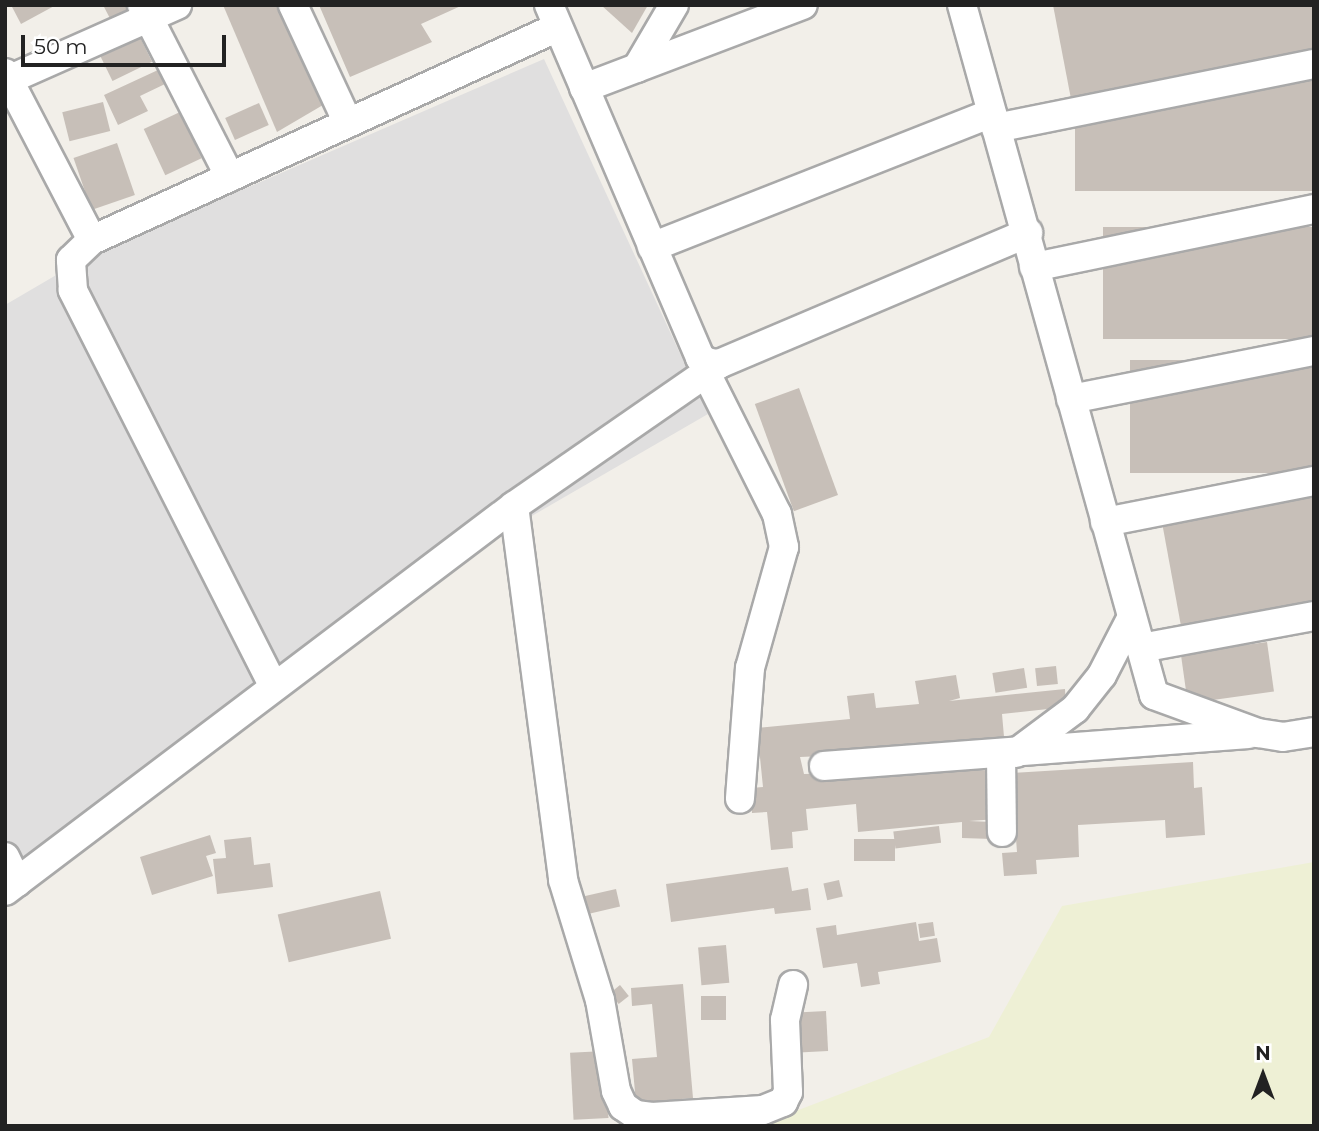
<!DOCTYPE html>
<html>
<head>
<meta charset="utf-8">
<style>
	body { margin:0 }
	#map { position:relative; width:1319px; height:1131px; overflow:hidden; background:#f2efe9; font-family:Montserrat,sans-serif }
	div>[style] { position:absolute }
	[style*='--x'] { left:calc(var(--x)*1px); top:calc(var(--y)*1px); width:calc(var(--w)*1px); rotate:calc(var(--a)*1deg) }
	.residential>* { inset:0; background:#e0dfdf }
	.farmland>* { inset:0; background:#eef0d5 }
	.building>* { inset:0; background:#c7bfb8; transform-origin:0 0 }
	.roads { filter:drop-shadow(2px 0 #a9a9a9) drop-shadow(-2px 0 #a9a9a9) drop-shadow(0 2px #a9a9a9) drop-shadow(0 -2px #a9a9a9) }
	.minor>* { height:28px; margin:-14px; padding:0 14px; transform-origin:14px; border-radius:14px; background:#fff }
	span { translate:-50% -50%; white-space:nowrap; text-align:center; line-height:1.15; -webkit-text-stroke:6px #fff; paint-order:stroke }
	.frame { position:absolute; inset:0; border:7px solid #222; pointer-events:none }
	.north { position:absolute; left:1228px; top:1040px; width:70px; height:70px; -webkit-text-stroke:5px #fff; paint-order:stroke; rotate:0deg; font-size:19px; font-weight:700; line-height:28px; text-align:center; color:#222 }
	.north::after { content:''; display:block; margin:auto; width:24px; height:32px; background:#222; clip-path:polygon(50% 0,100% 100%,50% 72%,0 100%) }
	.scale { position:absolute; left:21px; top:35px; width:205px; height:32px; box-sizing:border-box; border:4px solid #222; border-top:0; padding-left:9px; font-size:21px; line-height:24px; white-space:nowrap; color:#222; -webkit-text-stroke:5px #fff; paint-order:stroke }
</style>
</head>
<body>
<div id="map">
	<div class="residential">
		<div style="clip-path:polygon(544px 59px,708px 414px,461px 557px,5px 884px,5px 305px,87px 257px)"></div>
	</div>
	<div class="farmland">
		<div style="clip-path:polygon(1314px 862px,1314px 1126px,757px 1126px,989px 1037px,1062px 906px)"></div>
	</div>
	<div class="building">
		<div style="clip-path:polygon(11px 5px,56px 5px,21px 24px)"></div>
		<div style="clip-path:polygon(103px 5px,140px 5px,115px 28px)"></div>
		<div style="clip-path:polygon(223px 5px,278px 5px,323px 105px,277px 132px)"></div>
		<div style="clip-path:polygon(319px 5px,463px 5px,421px 24px,432px 42px,350px 77px)"></div>
		<div style="clip-path:polygon(601px 5px,648px 5px,632px 33px)"></div>
		<div style="clip-path:polygon(1053px 5px,1314px 5px,1314px 53px,1071px 99px)"></div>
		<div style="left:138px;top:33px;width:32px;height:44px;rotate:64deg"></div>
		<div style="clip-path:polygon(158px 70px,165px 84px,140px 96px,148px 111px,118px 125px,104px 95px)"></div>
		<div style="left:1314px;top:79px;width:112px;height:239px;rotate:90deg"></div>
		<div style="left:103px;top:102px;width:30px;height:42px;rotate:76deg"></div>
		<div style="left:259px;top:103px;width:24px;height:37px;rotate:66deg"></div>
		<div style="left:180px;top:112px;width:51px;height:40px;rotate:65deg"></div>
		<div style="left:117px;top:143px;width:55px;height:46px;rotate:71deg"></div>
		<div style="left:1314px;top:227px;width:112px;height:211px;rotate:90deg"></div>
		<div style="left:1314px;top:360px;width:113px;height:184px;rotate:90deg"></div>
		<div style="left:799px;top:388px;width:114px;height:47px;rotate:70deg"></div>
		<div style="clip-path:polygon(1314px 488px,1314px 600px,1181px 626px,1161px 517px)"></div>
		<div style="left:1267px;top:642px;width:50px;height:87px;rotate:82deg"></div>
		<div style="left:1056px;top:666px;width:18px;height:21px;rotate:84deg"></div>
		<div style="left:1024px;top:668px;width:20px;height:32px;rotate:81deg"></div>
		<div style="clip-path:polygon(956px 675px,960px 698px,949px 701px,1065px 689px,1066px 707px,1002px 714px,1005px 748px,800px 757px,804px 774px,993px 770px,998px 819px,969px 821px,992px 822px,992px 839px,962px 838px,962px 822px,858px 832px,856px 804px,806px 809px,808px 830px,792px 832px,793px 848px,771px 850px,767px 812px,752px 813px,750px 788px,763px 787px,757px 728px,850px 719px,847px 696px,874px 693px,876px 708px,919px 704px,915px 681px)"></div>
		<div style="clip-path:polygon(1193px 762px,1194px 788px,1202px 787px,1205px 835px,1166px 838px,1165px 820px,1078px 825px,1079px 857px,1036px 860px,1037px 874px,1004px 876px,1002px 853px,1017px 852px,1011px 773px)"></div>
		<div style="left:939px;top:826px;width:17px;height:46px;rotate:83deg"></div>
		<div style="clip-path:polygon(210px 835px,216px 853px,206px 856px,213px 876px,152px 895px,140px 857px)"></div>
		<div style="clip-path:polygon(251px 837px,254px 865px,270px 863px,273px 887px,217px 894px,213px 859px,226px 858px,224px 840px)"></div>
		<div style="left:895px;top:839px;width:22px;height:41px;rotate:90deg"></div>
		<div style="clip-path:polygon(788px 867px,792px 891px,808px 888px,811px 910px,775px 914px,774px 908px,671px 922px,666px 884px)"></div>
		<div style="left:839px;top:880px;width:17px;height:16px;rotate:77deg"></div>
		<div style="left:616px;top:889px;width:18px;height:35px;rotate:77deg"></div>
		<div style="left:380px;top:891px;width:49px;height:105px;rotate:77deg"></div>
		<div style="clip-path:polygon(916px 922px,919px 941px,937px 938px,941px 962px,878px 972px,880px 984px,861px 987px,857px 963px,823px 968px,816px 928px,836px 925px,837px 935px)"></div>
		<div style="left:933px;top:922px;width:14px;height:15px;rotate:82deg"></div>
		<div style="left:726px;top:945px;width:38px;height:28px;rotate:85deg"></div>
		<div style="clip-path:polygon(683px 984px,693px 1098px,636px 1103px,632px 1059px,657px 1057px,652px 1004px,632px 1006px,631px 988px)"></div>
		<div style="left:620px;top:985px;width:14px;height:13px;rotate:51deg"></div>
		<div style="left:701px;top:996px;width:25px;height:24px"></div>
		<div style="left:826px;top:1011px;width:40px;height:29px;rotate:87deg"></div>
		<div style="left:605px;top:1051px;width:67px;height:35px;rotate:87deg"></div>
	</div>
	<div class="roads">
		<div class="minor">
			<div style="--x:142;--y:5;--w:193;--a:62.9"></div>
			<div style="--x:293;--y:5;--w:130;--a:65"></div>
			<div style="--x:549;--y:5;--w:384;--a:66.8"></div>
			<div style="--x:700;--y:358;--w:10;--a:29"></div>
			<div style="--x:709;--y:363;--w:10;--a:6"></div>
			<div style="--x:719;--y:364;--w:336;--a:-23"></div>
			<div style="--x:962;--y:5;--w:716;--a:74.45"></div>
			<div style="--x:1154;--y:695;--w:111;--a:20.1"></div>
			<div style="--x:1258;--y:733;--w:25;--a:9"></div>
			<div style="--x:1283;--y:737;--w:31;--a:-9"></div>
			<div style="--x:637;--y:68;--w:73;--a:-59.6"></div>
			<div style="--x:5;--y:73;--w:188;--a:62.5"></div>
			<div style="--x:8;--y:80;--w:185;--a:-23.9"></div>
			<div style="--x:584;--y:88;--w:234;--a:-20.8"></div>
			<div style="--x:996;--y:128;--w:324;--a:-11.4"></div>
			<div style="--x:652;--y:247;--w:365;--a:-21.5"></div>
			<div style="--x:1034;--y:267;--w:286;--a:-11.7"></div>
			<div style="--x:706;--y:373;--w:158;--a:63.3"></div>
			<div style="--x:777;--y:514;--w:34;--a:78"></div>
			<div style="--x:784;--y:547;--w:126;--a:105.7"></div>
			<div style="--x:750;--y:668;--w:131;--a:94.4"></div>
			<div style="--x:1071;--y:399;--w:248;--a:-11.2"></div>
			<div style="--x:514;--y:506;--w:377;--a:82.5"></div>
			<div style="--x:563;--y:880;--w:126;--a:72.9"></div>
			<div style="--x:600;--y:1000;--w:92;--a:80"></div>
			<div style="--x:616;--y:1091;--w:17;--a:65"></div>
			<div style="--x:623;--y:1106;--w:16;--a:35"></div>
			<div style="--x:636;--y:1115;--w:16;--a:7"></div>
			<div style="--x:652;--y:1117;--w:111;--a:-3.6"></div>
			<div style="--x:763;--y:1110;--w:22;--a:-22"></div>
			<div style="--x:783;--y:1102;--w:11;--a:-63"></div>
			<div style="--x:788;--y:1092;--w:72;--a:-92.4"></div>
			<div style="--x:785;--y:1020;--w:36;--a:-77"></div>
			<div style="--x:1105;--y:522;--w:213;--a:-11.1"></div>
			<div style="--x:1141;--y:648;--w:176;--a:-10.5"></div>
			<div style="--x:273;--y:685;--w:443;--a:-116.9"></div>
			<div style="--x:73;--y:290;--w:30;--a:-94"></div>
			<div style="--x:71;--y:260;--w:29;--a:-44"></div>
			<div style="--x:92;--y:240;--w:512;--a:-24.56"></div>
			<div style="--x:1016;--y:753;--w:74;--a:-36.7"></div>
			<div style="--x:1075;--y:709;--w:43;--a:-51.5"></div>
			<div style="--x:1102;--y:675;--w:65;--a:-62.7"></div>
			<div style="--x:1001;--y:755;--w:77;--a:89.3"></div>
			<div style="--x:824;--y:766;--w:425;--a:-4.3"></div>
			<div style="--x:5;--y:857;--w:28;--a:64"></div>
			<div style="--x:5;--y:891;--w:638;--a:-37.1"></div>
			<div style="--x:514;--y:506;--w:249;--a:-34.7"></div>
		</div>
	</div>
	<div class="frame"></div>
	<div class="north">N</div>
	<div class="scale">50 m</div>
</div>
</body>
</html>
